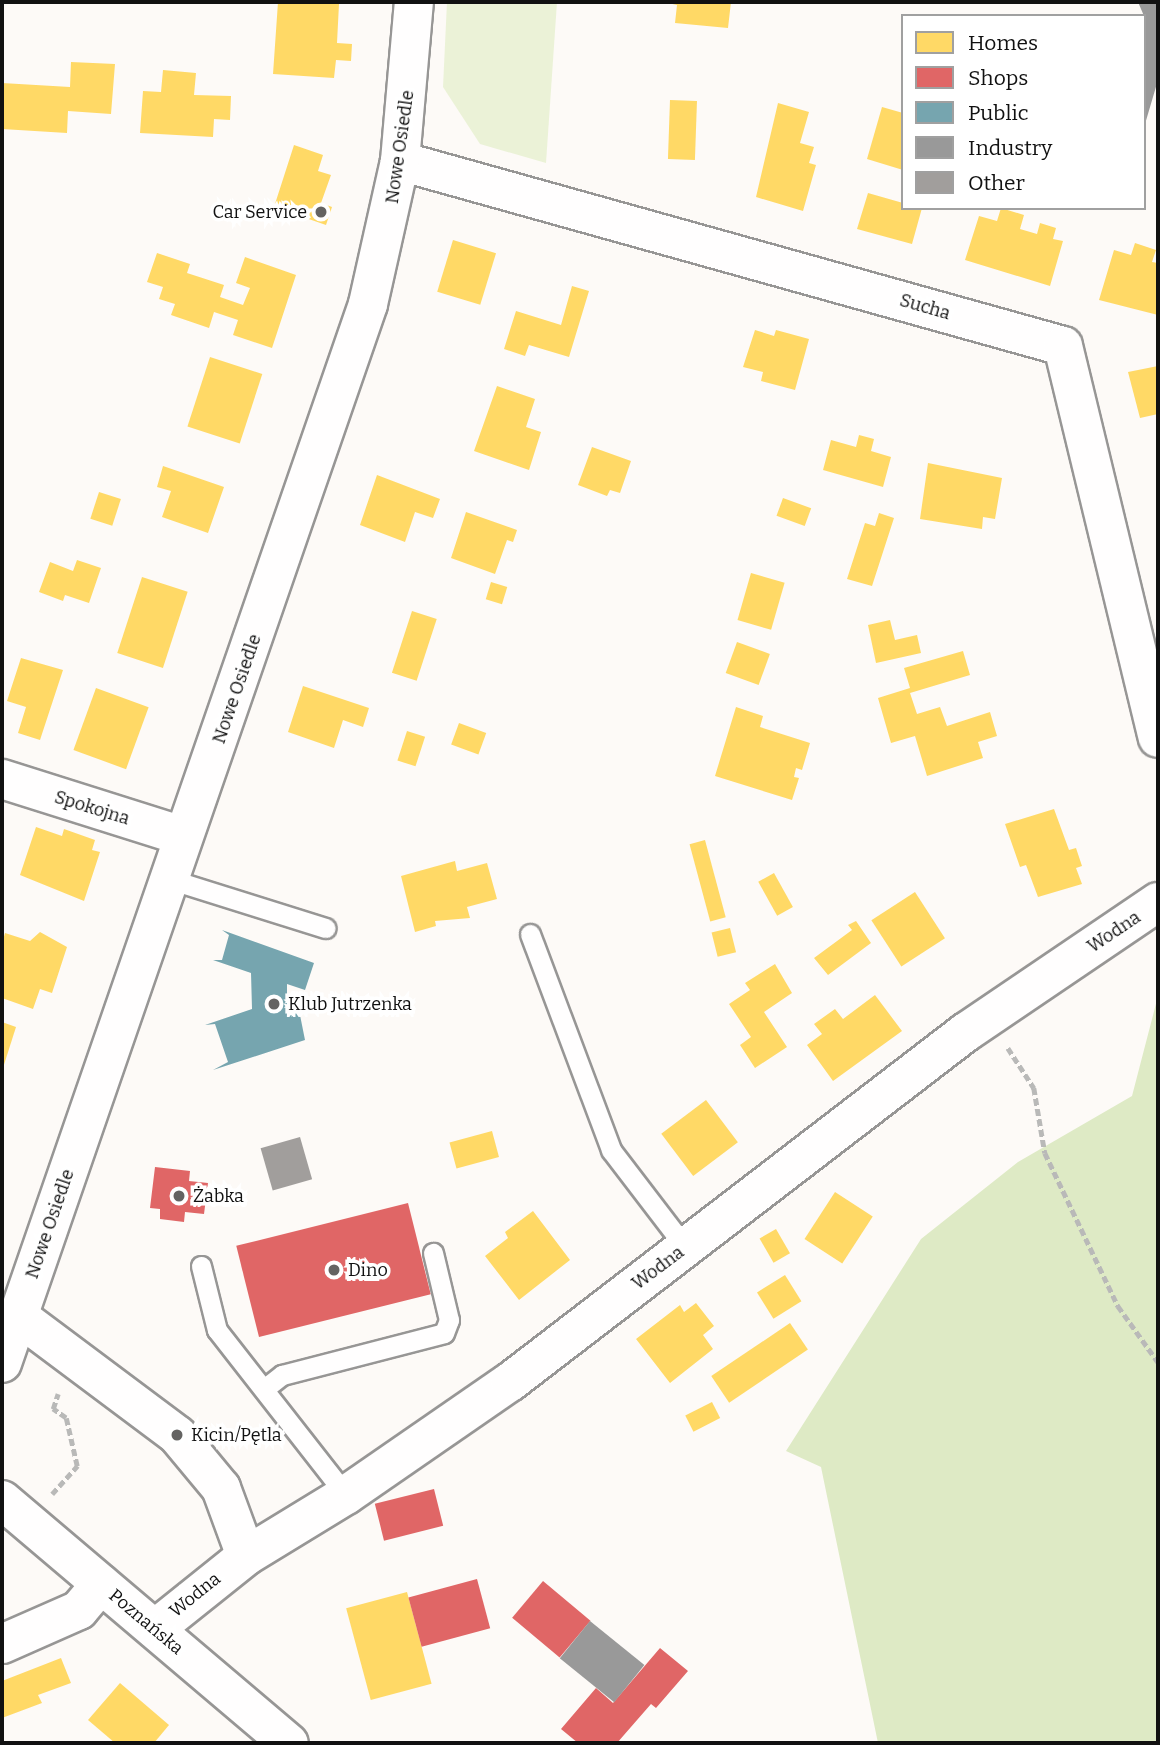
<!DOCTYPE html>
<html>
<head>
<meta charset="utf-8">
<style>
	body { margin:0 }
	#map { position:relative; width:1160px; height:1745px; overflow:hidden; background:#fdfaf7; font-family:Bitter,serif }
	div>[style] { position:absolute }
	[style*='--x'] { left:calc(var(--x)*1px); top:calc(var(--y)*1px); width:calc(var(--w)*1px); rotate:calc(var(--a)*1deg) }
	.green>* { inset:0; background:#ebf2d7 }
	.forest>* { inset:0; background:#deeac5 }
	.homes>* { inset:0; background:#ffd966; transform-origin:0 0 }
	.shops>* { inset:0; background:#e06666; transform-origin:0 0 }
	.public>* { inset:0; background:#76a5af }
	.industry>* { inset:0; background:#999; transform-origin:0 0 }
	.building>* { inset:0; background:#a19e9c; transform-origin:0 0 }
	.path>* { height:4.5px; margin-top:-2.25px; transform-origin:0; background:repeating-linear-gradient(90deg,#b9b9b8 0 7px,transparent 0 10.5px) }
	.roads { filter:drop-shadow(2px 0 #979695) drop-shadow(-2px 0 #979695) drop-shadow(0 2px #979695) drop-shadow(0 -2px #979695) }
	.service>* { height:19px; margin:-9.5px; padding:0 9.5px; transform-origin:9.5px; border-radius:9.5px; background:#fffefe }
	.minor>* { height:38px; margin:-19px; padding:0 19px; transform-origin:19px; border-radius:19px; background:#fffefe }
	.tertiary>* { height:38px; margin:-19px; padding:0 19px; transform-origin:19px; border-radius:19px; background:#fffefe }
	.dots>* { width:19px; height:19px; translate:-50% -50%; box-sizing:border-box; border:4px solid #fff; border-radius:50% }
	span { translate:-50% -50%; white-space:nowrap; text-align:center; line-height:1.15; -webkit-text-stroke:7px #fff; paint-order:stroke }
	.street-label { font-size:18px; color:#111 }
	.poi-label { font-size:18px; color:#111 }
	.right { translate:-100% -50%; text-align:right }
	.left { translate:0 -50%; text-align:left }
	.frame { position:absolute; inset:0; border:4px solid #111; pointer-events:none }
	.legend { position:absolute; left:901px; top:14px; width:245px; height:196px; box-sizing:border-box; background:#fff; border:2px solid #a0a0a0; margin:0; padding:9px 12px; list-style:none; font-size:21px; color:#111 }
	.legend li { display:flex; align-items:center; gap:14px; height:35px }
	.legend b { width:35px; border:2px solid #a0a0a0 }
</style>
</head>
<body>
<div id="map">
	<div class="green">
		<div style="clip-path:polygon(447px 2px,557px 2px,546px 163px,480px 144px,443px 87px)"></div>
	</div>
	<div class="forest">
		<div style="clip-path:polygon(1158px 996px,1158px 1743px,878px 1743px,821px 1467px,786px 1451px,921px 1239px,1018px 1162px,1132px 1096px)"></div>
	</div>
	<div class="homes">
		<div style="clip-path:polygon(278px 2px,339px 4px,337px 43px,352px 44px,351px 61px,336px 60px,334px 78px,273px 74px)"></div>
		<div style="clip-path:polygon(663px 2px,731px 2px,728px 28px,675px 23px,677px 5px)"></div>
		<div style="clip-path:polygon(71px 62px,115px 64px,111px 114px,68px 111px,67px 133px,2px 129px,2px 83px,70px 87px)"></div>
		<div style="clip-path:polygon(163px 70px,196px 73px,194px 95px,231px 96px,230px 120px,214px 119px,213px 137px,140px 133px,143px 91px,161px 92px)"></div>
		<div style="left:670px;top:100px;width:27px;height:59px;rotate:2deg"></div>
		<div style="clip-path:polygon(778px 103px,809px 112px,800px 143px,814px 147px,809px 163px,816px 165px,803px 211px,756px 197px)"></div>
		<div style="clip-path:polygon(882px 107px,903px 113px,903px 170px,867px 159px)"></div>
		<div style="clip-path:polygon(294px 145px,323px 155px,318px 171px,331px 175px,321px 203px,332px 207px,326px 225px,274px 207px)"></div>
		<div style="clip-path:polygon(868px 193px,903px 203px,903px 208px,922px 208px,912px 244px,857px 229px)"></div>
		<div style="clip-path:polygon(1001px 208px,1024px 215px,1020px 229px,1037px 234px,1040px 223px,1056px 228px,1053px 239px,1063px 241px,1050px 286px,965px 260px,979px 216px,997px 221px)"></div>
		<div style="left:453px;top:240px;width:45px;height:54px;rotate:17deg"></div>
		<div style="clip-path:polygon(1135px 243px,1156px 250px,1152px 262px,1158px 263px,1158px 315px,1099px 300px,1114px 250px,1131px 255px)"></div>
		<div style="clip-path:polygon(157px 253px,190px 264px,187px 273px,224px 285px,220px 297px,243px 305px,250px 288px,236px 283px,245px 257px,296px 275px,272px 348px,233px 335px,238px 320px,214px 312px,209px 328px,171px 315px,175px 304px,159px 299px,163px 287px,147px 282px)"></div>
		<div style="clip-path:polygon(572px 286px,589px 291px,569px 357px,529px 345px,525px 356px,504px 349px,516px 311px,561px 325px)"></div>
		<div style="clip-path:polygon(755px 330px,774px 336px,776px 330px,809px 339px,795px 390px,761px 381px,763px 372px,743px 367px)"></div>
		<div style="left:210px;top:357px;width:55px;height:73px;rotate:18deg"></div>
		<div style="clip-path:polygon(1158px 366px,1158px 414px,1140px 418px,1128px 372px)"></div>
		<div style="clip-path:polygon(497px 386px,535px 399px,526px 427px,541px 432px,529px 470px,474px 451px)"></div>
		<div style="clip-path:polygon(859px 435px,874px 439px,871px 451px,891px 457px,883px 487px,823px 470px,831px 440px,856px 447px)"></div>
		<div style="clip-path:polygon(592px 447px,631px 461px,620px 493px,610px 490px,607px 496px,578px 485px)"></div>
		<div style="clip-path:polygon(928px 463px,1002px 478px,995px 519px,983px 517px,982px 529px,920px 519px)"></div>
		<div style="clip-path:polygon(163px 466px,224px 487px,208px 533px,162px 517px,171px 491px,157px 487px)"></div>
		<div style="clip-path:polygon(377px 475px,440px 499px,433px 518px,415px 512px,405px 542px,360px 525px)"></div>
		<div style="left:99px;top:492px;width:23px;height:28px;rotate:18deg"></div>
		<div style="left:783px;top:498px;width:30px;height:19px;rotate:20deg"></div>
		<div style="clip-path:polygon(466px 512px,517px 530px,513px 542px,507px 540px,495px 574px,451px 558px)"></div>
		<div style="clip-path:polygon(879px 513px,894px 518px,872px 586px,847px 579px,865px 523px,875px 526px)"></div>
		<div style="clip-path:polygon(77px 560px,101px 568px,89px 603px,65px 595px,63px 601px,39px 592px,50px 562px,73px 571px)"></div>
		<div style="left:751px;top:573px;width:35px;height:49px;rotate:16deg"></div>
		<div style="left:142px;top:577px;width:48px;height:80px;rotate:18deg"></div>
		<div style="left:491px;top:582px;width:17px;height:18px;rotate:17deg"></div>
		<div style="left:412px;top:611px;width:26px;height:65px;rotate:18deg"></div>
		<div style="clip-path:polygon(890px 620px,895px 640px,917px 635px,921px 653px,876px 663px,868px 625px)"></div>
		<div style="left:737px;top:642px;width:35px;height:33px;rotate:20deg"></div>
		<div style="clip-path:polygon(963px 651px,970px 675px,910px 693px,917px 714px,940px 707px,947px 726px,990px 712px,997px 736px,978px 742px,983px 758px,927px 776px,915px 736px,891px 743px,878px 698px,910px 688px,904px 668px)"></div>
		<div style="clip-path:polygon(21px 658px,63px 670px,40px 740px,18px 733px,26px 707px,7px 701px)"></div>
		<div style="clip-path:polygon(303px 686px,369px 708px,363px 727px,343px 720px,334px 748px,288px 732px)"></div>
		<div style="left:96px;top:688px;width:56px;height:66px;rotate:20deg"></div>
		<div style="clip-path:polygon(736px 707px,763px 716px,760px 727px,810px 743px,802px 770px,796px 768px,794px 777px,799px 778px,792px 800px,715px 776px)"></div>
		<div style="left:459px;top:723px;width:29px;height:23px;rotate:20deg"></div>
		<div style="left:407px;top:731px;width:19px;height:31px;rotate:18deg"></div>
		<div style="clip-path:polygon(1054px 809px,1069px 850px,1076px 848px,1082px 866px,1076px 868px,1082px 884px,1038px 897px,1026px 865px,1020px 867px,1005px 824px)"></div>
		<div style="clip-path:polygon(36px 827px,62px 836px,64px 829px,95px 840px,92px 850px,100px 852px,84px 901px,20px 875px)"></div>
		<div style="left:705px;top:840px;width:80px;height:16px;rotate:75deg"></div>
		<div style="clip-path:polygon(455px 861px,457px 871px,487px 863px,497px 899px,467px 907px,470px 918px,435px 921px,436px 926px,415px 932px,401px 876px)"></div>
		<div style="left:774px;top:873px;width:39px;height:18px;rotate:61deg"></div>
		<div style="left:915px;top:892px;width:55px;height:52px;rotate:57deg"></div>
		<div style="clip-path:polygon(856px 921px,871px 943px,828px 975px,814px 958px,852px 930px,848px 925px)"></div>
		<div style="left:730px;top:928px;width:25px;height:19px;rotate:76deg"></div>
		<div style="clip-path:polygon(40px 932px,67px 947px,52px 993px,40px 989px,33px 1009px,2px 998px,2px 944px,5px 933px,30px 941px)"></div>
		<div style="clip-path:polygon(775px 964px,792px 993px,764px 1012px,787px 1047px,755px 1068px,740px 1045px,751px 1037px,729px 1004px,750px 990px,745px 983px)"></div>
		<div style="clip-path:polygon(875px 995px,902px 1031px,833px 1081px,807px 1045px,822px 1034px,814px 1024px,835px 1009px,843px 1019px)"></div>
		<div style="clip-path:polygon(2px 1022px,16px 1027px,2px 1071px)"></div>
		<div style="left:706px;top:1100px;width:53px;height:56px;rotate:53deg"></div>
		<div style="left:492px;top:1131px;width:27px;height:44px;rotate:75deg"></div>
		<div style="left:835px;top:1192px;width:45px;height:56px;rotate:33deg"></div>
		<div style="clip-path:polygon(533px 1211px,570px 1260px,519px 1300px,485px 1256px,508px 1238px,505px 1232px)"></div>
		<div style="left:776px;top:1229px;width:28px;height:19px;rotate:60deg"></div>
		<div style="left:785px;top:1275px;width:31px;height:33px;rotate:58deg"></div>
		<div style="clip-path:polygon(696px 1303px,714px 1326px,703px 1335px,713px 1349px,670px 1383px,636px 1339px,680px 1305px,684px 1312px)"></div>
		<div style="left:790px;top:1323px;width:32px;height:95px;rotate:56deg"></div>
		<div style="left:712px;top:1402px;width:18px;height:30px;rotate:63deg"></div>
		<div style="left:407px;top:1592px;width:95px;height:63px;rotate:75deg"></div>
		<div style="clip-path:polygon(61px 1658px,71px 1683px,38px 1695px,42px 1703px,2px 1718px,2px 1681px)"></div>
		<div style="clip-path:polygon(120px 1683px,169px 1725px,154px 1743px,115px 1743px,88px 1720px)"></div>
	</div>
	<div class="shops">
		<div style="clip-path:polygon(155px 1167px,190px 1171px,189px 1181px,208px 1183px,204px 1214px,185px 1212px,184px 1222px,160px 1219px,160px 1209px,150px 1208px)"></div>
		<div style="left:408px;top:1203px;width:94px;height:177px;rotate:76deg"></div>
		<div style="left:434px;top:1489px;width:38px;height:61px;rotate:76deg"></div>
		<div style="left:477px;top:1579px;width:51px;height:71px;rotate:75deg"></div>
		<div style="left:543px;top:1581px;width:62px;height:48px;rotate:40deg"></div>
		<div style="clip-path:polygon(660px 1648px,688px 1671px,656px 1708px,651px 1704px,617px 1743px,578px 1743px,561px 1729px,596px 1688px,613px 1703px)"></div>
	</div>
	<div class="public">
		<div style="clip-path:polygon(222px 930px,314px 963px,305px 990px,287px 984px,287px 997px,296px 995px,305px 1040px,213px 1070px,228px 1062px,215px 1024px,205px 1025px,252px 1009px,251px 973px,213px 960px,222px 960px,229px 935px)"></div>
	</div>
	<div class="industry">
		<div style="clip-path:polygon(1138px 2px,1158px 2px,1158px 80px,1145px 124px,1144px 16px)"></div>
		<div style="left:590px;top:1621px;width:70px;height:48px;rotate:39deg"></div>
	</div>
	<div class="building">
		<div style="left:300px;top:1137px;width:44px;height:41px;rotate:74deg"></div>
	</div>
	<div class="path">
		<div style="--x:1008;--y:1048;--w:48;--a:57"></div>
		<div style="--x:1034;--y:1088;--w:66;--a:80.4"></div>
		<div style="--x:1045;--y:1153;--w:170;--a:64.5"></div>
		<div style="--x:1118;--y:1306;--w:69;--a:54.5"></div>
		<div style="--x:52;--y:1494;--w:38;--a:-48"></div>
		<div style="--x:77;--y:1466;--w:49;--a:-102.9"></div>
		<div style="--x:66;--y:1418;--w:16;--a:-145"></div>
		<div style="--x:53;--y:1409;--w:16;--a:-72"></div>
	</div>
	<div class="roads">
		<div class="service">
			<div style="--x:169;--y:879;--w:164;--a:17.4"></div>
			<div style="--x:530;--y:934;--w:231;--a:69.4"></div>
			<div style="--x:611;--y:1150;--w:123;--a:52.6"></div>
			<div style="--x:201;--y:1266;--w:66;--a:76"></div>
			<div style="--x:217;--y:1330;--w:209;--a:52"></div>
			<div style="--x:264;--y:1389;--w:23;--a:-38"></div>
			<div style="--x:282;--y:1375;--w:167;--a:-14.5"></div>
			<div style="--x:444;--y:1333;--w:14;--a:-69"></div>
			<div style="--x:449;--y:1320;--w:69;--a:-103.4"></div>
		</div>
		<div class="minor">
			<div style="--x:400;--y:161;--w:688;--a:15.59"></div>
			<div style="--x:1063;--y:346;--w:403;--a:76.4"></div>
			<div style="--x:2;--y:779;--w:190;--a:17.5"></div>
			<div style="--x:18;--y:1316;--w:199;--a:36.8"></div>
			<div style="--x:177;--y:1435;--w:69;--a:50.3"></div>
			<div style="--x:221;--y:1488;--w:72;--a:69.8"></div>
			<div style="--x:2;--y:1363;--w:1120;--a:-70.93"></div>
			<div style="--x:368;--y:304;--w:147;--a:-77.4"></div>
			<div style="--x:400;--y:161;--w:160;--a:-85"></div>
			<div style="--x:155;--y:1629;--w:117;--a:-38.7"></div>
			<div style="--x:246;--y:1556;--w:117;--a:-31.4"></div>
			<div style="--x:346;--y:1495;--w:199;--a:-34.6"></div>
			<div style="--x:510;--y:1382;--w:575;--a:-37.51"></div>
			<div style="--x:966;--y:1032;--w:232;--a:-34.1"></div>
			<div style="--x:2;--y:1644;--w:84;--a:-23.8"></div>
			<div style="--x:79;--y:1610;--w:34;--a:-50"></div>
		</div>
		<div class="tertiary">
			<div style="--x:2;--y:1500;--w:376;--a:40.3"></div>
		</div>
	</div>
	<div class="dots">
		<div style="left:321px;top:212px;background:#646362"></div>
		<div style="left:274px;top:1004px;background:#646362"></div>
		<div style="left:179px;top:1196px;background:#646362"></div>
		<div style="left:334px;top:1270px;background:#646362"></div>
		<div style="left:177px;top:1435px;background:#646362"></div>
	</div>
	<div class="street-label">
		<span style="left:400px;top:147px;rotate:-82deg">Nowe Osiedle</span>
		<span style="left:925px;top:307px;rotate:16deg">Sucha</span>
		<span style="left:237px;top:689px;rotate:-71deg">Nowe Osiedle</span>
		<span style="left:92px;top:808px;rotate:17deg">Spokojna</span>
		<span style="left:1114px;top:932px;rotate:-34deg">Wodna</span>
		<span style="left:50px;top:1224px;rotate:-71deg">Nowe Osiedle</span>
		<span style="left:658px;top:1268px;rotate:-37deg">Wodna</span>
		<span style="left:195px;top:1595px;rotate:-39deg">Wodna</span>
		<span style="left:146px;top:1622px;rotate:40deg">Poznańska</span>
	</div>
	<div class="poi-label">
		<span class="right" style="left:307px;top:212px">Car Service</span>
		<span class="left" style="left:288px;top:1004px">Klub Jutrzenka</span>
		<span class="left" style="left:193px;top:1196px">Żabka</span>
		<span class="left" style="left:348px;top:1270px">Dino</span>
		<span class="left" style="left:191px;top:1435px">Kicin/Pętla</span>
	</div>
	<div class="frame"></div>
	<ul class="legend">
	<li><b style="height:19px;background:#ffd966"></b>Homes</li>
	<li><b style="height:19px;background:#e06666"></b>Shops</li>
	<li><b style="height:19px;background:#76a5af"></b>Public</li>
	<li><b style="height:19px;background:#999"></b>Industry</li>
	<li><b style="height:19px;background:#a19e9c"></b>Other</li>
	</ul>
</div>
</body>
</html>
